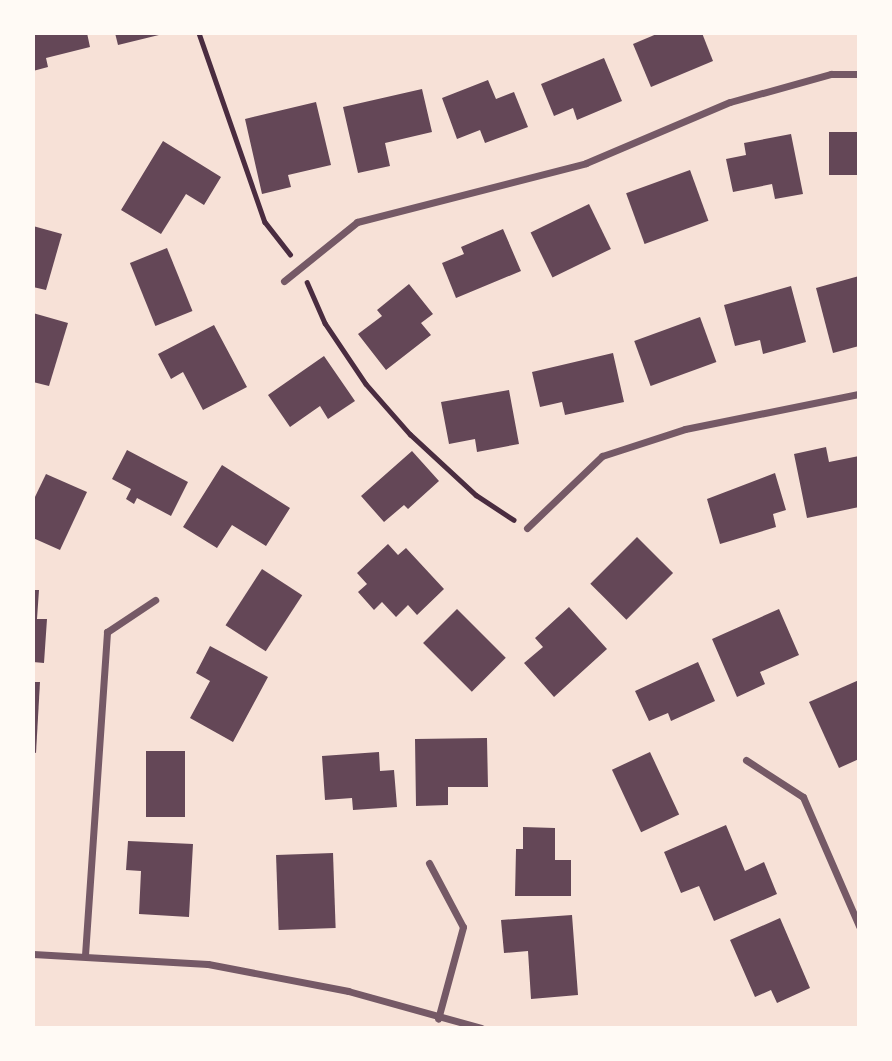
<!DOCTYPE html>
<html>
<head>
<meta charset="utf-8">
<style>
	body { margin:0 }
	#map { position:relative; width:892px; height:1061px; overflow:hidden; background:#f7e1d7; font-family:"Source Sans 3",sans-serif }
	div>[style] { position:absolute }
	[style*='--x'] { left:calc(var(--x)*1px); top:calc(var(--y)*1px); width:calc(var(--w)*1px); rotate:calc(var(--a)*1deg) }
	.building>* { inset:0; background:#644757; transform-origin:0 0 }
	.path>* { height:4.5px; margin:-2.25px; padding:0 2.25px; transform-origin:2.25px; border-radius:2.25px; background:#4a2c40 }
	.minor>* { height:7px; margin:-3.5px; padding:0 3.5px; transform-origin:3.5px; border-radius:3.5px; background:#755966 }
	span { translate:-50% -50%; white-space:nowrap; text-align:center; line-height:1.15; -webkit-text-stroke:6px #fffaf5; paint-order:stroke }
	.frame { position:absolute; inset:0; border:35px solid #fffaf5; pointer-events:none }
</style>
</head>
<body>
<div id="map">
	<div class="building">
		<div style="clip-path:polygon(33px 33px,87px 33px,90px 47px,46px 58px,48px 67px,33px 71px)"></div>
		<div style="clip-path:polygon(115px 33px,163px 33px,163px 34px,118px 45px)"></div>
		<div style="clip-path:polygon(659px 33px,702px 33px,713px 61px,651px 87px,633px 44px)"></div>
		<div style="clip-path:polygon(604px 58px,622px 101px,577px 120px,573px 108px,554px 116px,541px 84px)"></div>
		<div style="clip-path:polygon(488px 80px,496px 99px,514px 92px,528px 127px,485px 143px,480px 130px,457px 139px,442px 98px)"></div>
		<div style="clip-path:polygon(422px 89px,432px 132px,385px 143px,390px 166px,358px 173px,343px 107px)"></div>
		<div style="clip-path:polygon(316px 102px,331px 165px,288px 175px,291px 187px,262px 194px,245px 119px)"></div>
		<div style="left:829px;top:132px;width:30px;height:43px"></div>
		<div style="clip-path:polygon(791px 134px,803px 194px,775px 199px,772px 184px,733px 192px,726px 159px,746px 155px,744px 143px)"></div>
		<div style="clip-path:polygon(163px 141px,221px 177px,204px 205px,186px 194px,161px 234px,121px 210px)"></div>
		<div style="left:690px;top:170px;width:54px;height:68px;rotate:70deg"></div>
		<div style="left:589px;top:204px;width:50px;height:65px;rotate:64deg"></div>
		<div style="clip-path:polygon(33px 226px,62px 234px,46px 290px,33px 287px)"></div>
		<div style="clip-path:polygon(503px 229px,521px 271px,456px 298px,442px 263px,464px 254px,461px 247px)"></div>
		<div style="left:167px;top:248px;width:68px;height:40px;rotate:68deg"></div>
		<div style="clip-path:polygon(859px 276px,859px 346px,833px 353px,816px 288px)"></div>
		<div style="clip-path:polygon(409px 284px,433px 314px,421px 323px,431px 335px,386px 370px,358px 334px,382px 316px,377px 310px)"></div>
		<div style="clip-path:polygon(791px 286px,806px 342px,763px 354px,760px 340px,735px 346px,724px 305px)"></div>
		<div style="clip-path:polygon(33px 313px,68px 323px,49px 386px,33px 382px)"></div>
		<div style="left:700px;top:317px;width:48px;height:70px;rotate:70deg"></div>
		<div style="clip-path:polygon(214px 325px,247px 387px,203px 410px,183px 372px,171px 379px,158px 354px)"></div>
		<div style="clip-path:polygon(613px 353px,624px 402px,565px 415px,562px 402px,540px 407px,532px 372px)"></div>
		<div style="clip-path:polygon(324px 356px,355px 401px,328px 419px,320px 406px,290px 427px,268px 395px)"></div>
		<div style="clip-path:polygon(509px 390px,519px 444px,477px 452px,475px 439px,449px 444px,441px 402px)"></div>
		<div style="clip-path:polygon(826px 447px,829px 462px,859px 456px,859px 507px,807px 518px,794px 454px)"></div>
		<div style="clip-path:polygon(127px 450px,188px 482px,171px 516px,137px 498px,134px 504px,126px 499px,131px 489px,112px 479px)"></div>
		<div style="clip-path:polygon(412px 451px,439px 481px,408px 509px,404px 505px,384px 522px,361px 496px)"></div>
		<div style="clip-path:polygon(222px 465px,290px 508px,266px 546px,232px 525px,217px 548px,183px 527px)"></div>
		<div style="clip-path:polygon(775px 473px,786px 510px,773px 514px,776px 527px,720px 544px,707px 499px)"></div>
		<div style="clip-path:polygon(46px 474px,87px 492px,60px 550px,33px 538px,33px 501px)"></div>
		<div style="left:637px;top:537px;width:51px;height:66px;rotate:45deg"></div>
		<div style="clip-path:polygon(388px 544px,398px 555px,406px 548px,444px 589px,417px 615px,408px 605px,396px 617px,382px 602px,374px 610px,358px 592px,367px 584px,357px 573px)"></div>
		<div style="left:262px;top:569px;width:48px;height:67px;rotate:33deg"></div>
		<div style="clip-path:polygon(33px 590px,39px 590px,37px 619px,47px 619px,44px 663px,33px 662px)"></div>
		<div style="clip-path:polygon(569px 607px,607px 649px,554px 697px,524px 663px,543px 647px,535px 638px)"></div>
		<div style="left:457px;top:609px;width:69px;height:48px;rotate:45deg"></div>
		<div style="clip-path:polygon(779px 609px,799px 655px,760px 672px,765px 684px,737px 697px,712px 639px)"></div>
		<div style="clip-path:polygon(210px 646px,268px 677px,233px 742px,190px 718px,210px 681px,196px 673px)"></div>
		<div style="clip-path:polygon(698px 662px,715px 701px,671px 721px,668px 713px,649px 721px,635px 691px)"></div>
		<div style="clip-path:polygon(859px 680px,859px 759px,839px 768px,809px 702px)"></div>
		<div style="clip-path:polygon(33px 682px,40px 682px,36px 753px,33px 752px)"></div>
		<div style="clip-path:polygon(487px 738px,488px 787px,448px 787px,448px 805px,416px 806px,415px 739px)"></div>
		<div style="left:146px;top:751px;width:39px;height:66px"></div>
		<div style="clip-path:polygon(379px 752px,380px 771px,394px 770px,397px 807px,353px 810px,352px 798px,325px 800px,322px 756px)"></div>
		<div style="left:650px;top:752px;width:69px;height:42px;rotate:65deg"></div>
		<div style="clip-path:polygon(726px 825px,745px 871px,764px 862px,777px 894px,714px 921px,699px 886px,681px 893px,664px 852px)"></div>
		<div style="clip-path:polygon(523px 827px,555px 828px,555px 860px,571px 860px,571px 896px,515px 896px,516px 849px,523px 849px)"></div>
		<div style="clip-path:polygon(128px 841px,193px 844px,189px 917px,139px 914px,141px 871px,126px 870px)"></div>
		<div style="left:333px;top:853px;width:75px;height:57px;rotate:88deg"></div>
		<div style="clip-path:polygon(572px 915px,578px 995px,531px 999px,528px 951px,504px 953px,501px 920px)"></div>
		<div style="clip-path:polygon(780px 918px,810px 988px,777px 1003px,771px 990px,755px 997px,730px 940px)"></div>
	</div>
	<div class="path">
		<div style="--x:199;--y:33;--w:200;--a:70.8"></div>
		<div style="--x:265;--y:222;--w:41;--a:52"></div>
		<div style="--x:307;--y:282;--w:45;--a:66.3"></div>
		<div style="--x:325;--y:323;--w:73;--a:56.1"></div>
		<div style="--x:366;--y:384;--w:67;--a:48.7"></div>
		<div style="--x:410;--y:434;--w:90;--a:42.7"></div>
		<div style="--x:476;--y:495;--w:45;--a:33.3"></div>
	</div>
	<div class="minor">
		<div style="--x:284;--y:281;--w:94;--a:-38.9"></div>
		<div style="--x:357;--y:222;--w:236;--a:-14.4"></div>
		<div style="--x:586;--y:163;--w:156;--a:-23"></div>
		<div style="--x:730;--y:102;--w:105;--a:-15.5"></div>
		<div style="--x:831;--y:74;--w:28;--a:0"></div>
		<div style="--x:527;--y:528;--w:104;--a:-43.8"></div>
		<div style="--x:602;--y:456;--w:87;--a:-18"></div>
		<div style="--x:685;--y:429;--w:177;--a:-11.4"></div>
		<div style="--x:746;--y:760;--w:68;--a:33"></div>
		<div style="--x:803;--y:797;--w:141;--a:66.5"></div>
		<div style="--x:429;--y:863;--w:72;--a:62"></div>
		<div style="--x:463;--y:927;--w:95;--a:105.2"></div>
		<div style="--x:33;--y:954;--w:175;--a:3.3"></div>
		<div style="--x:208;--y:964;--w:143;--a:10.9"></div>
		<div style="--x:348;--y:991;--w:138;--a:15.5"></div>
		<div style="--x:85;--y:955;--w:324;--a:-86.1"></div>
		<div style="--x:107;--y:632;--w:58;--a:-33.7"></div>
	</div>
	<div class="frame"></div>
</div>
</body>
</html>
